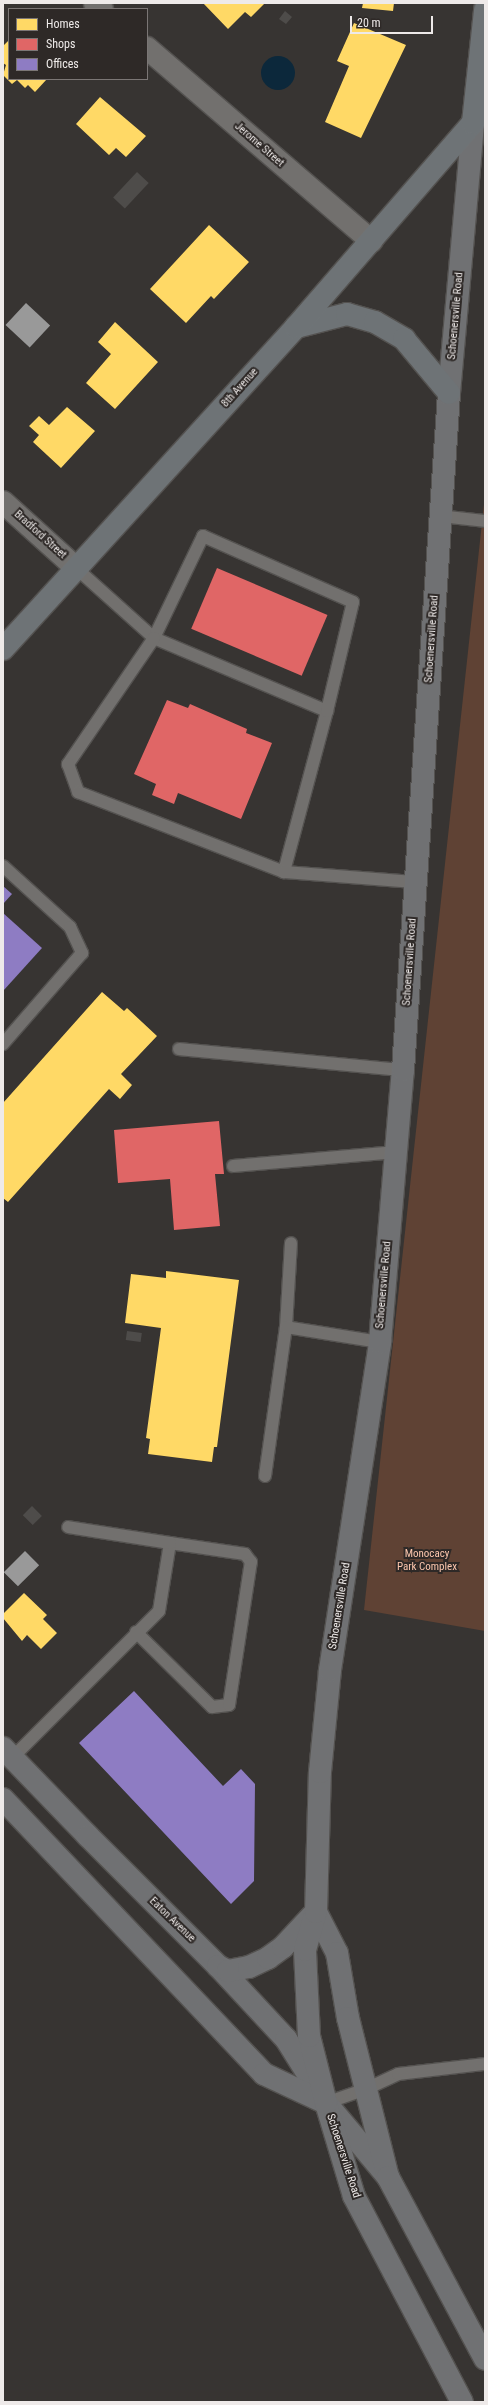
<!DOCTYPE html>
<html>
<head>
<meta charset="utf-8">
<style>
	body { margin:0 }
	#map { position:relative; width:488px; height:2405px; overflow:hidden; background:#373432; font-family:"Roboto Condensed",sans-serif }
	div>[style] { position:absolute }
	[style*='--x'] { left:calc(var(--x)*1px); top:calc(var(--y)*1px); width:calc(var(--w)*1px); rotate:calc(var(--a)*1deg) }
	.green>* { inset:0; background:#5f4234 }
	.water>* { inset:0; background:#0c283b }
	.round { border-radius:50% }
	.homes>* { inset:0; background:#ffd966 }
	.shops>* { inset:0; background:#e06666; transform-origin:0 0 }
	.offices>* { inset:0; background:#8e7cc3 }
	.industry>* { inset:0; background:#999; transform-origin:0 0 }
	.building>* { inset:0; background:#4e4c4a; transform-origin:0 0 }
	.roads { filter:drop-shadow(1px 0 #545250) drop-shadow(-1px 0 #545250) drop-shadow(0 1px #545250) drop-shadow(0 -1px #545250) }
	.lane>* { height:12px; margin:-6px; padding:0 6px; transform-origin:6px; border-radius:6px; background:#72706e }
	.street>* { height:22px; margin:-11px; padding:0 11px; transform-origin:11px; border-radius:11px; background:#72706e }
	.secondary>* { height:22px; margin:-11px; padding:0 11px; transform-origin:11px; border-radius:11px; background:#707173 }
	.primary>* { height:22px; margin:-11px; padding:0 11px; transform-origin:11px; border-radius:11px; background:#6e7376 }
	span { translate:-50% -50%; white-space:nowrap; text-align:center; line-height:1.15; -webkit-text-stroke:4px #2e2927; paint-order:stroke }
	.street-label { font-size:11px; color:#eeeae9 }
	.park-label { font-size:11px; color:#fdc7ae }
	.frame { position:absolute; inset:0; border:4px solid #eeeae9; pointer-events:none }
	.legend { position:absolute; left:8px; top:8px; width:140px; height:72px; box-sizing:border-box; background:#2e2927; border:1px solid #7b7675; margin:0; padding:5px 7px; list-style:none; font-size:12px; color:#eeeae9 }
	.legend li { display:flex; align-items:center; gap:8px; height:20px }
	.legend b { width:20px; border:1px solid #7b7675 }
	.scale { position:absolute; left:350px; top:16px; width:83px; height:18px; box-sizing:border-box; border:2px solid #eeeae9; border-top:0; padding-left:5px; font-size:12px; line-height:14px; white-space:nowrap; color:#eeeae9; -webkit-text-stroke:3px #2e2927; paint-order:stroke }
</style>
</head>
<body>
<div id="map">
	<div class="green">
		<div style="clip-path:polygon(485px 495px,485px 1631px,364px 1610px)"></div>
	</div>
	<div class="water">
		<div class="round" style="left:261px;top:56px;width:34px;height:34px"></div>
	</div>
	<div class="homes">
		<div style="clip-path:polygon(203px 3px,265px 3px,251px 17px,245px 12px,228px 29px)"></div>
		<div style="clip-path:polygon(363px 3px,394px 3px,393px 11px,362px 8px)"></div>
		<div style="clip-path:polygon(354px 23px,406px 45px,361px 138px,325px 122px,349px 66px,337px 61px)"></div>
		<div style="clip-path:polygon(9px 40px,9px 79px,47px 79px,35px 92px,28px 85px,25px 88px,17px 80px,12px 84px,3px 75px,6px 65px,3px 63px,3px 46px)"></div>
		<div style="clip-path:polygon(100px 97px,146px 136px,126px 157px,116px 148px,109px 155px,76px 124px)"></div>
		<div style="clip-path:polygon(209px 225px,249px 262px,214px 299px,211px 296px,186px 323px,150px 289px)"></div>
		<div style="clip-path:polygon(115px 322px,158px 362px,115px 409px,86px 383px,111px 354px,98px 342px)"></div>
		<div style="clip-path:polygon(67px 407px,95px 431px,61px 468px,33px 442px,39px 435px,29px 426px,39px 416px,49px 425px)"></div>
		<div style="clip-path:polygon(102px 992px,124px 1011px,127px 1008px,157px 1036px,121px 1074px,132px 1085px,120px 1099px,109px 1089px,8px 1202px,3px 1198px,3px 1103px)"></div>
		<div style="clip-path:polygon(166px 1271px,239px 1280px,217px 1447px,214px 1447px,212px 1462px,148px 1454px,150px 1439px,146px 1438px,161px 1328px,125px 1323px,131px 1274px,166px 1278px)"></div>
		<div style="clip-path:polygon(24px 1593px,47px 1615px,43px 1619px,57px 1633px,41px 1649px,27px 1635px,22px 1641px,3px 1618px,3px 1614px)"></div>
	</div>
	<div class="shops">
		<div style="left:217px;top:568px;width:120px;height:66px;rotate:23deg"></div>
		<div style="clip-path:polygon(167px 700px,188px 708px,190px 704px,247px 729px,246px 733px,272px 743px,241px 819px,178px 793px,174px 804px,152px 795px,156px 784px,134px 774px)"></div>
		<div style="clip-path:polygon(219px 1121px,224px 1174px,215px 1174px,220px 1226px,174px 1230px,170px 1179px,118px 1183px,114px 1130px)"></div>
	</div>
	<div class="offices">
		<div style="clip-path:polygon(3px 886px,12px 894px,3px 904px)"></div>
		<div style="clip-path:polygon(3px 913px,42px 948px,3px 991px)"></div>
		<div style="clip-path:polygon(134px 1691px,223px 1786px,241px 1769px,255px 1784px,254px 1881px,231px 1904px,79px 1743px)"></div>
	</div>
	<div class="industry">
		<div style="left:26px;top:303px;width:33px;height:30px;rotate:43deg"></div>
		<div style="left:25px;top:1551px;width:20px;height:30px;rotate:45deg"></div>
	</div>
	<div class="building">
		<div style="clip-path:polygon(285px 11px,292px 17px,286px 24px,279px 19px)"></div>
		<div style="left:137px;top:172px;width:16px;height:35px;rotate:43deg"></div>
		<div style="left:127px;top:1331px;width:15px;height:9px;rotate:8deg"></div>
		<div style="left:32px;top:1506px;width:14px;height:13px;rotate:45deg"></div>
	</div>
	<div class="roads">
		<div class="lane">
			<div style="--x:440;--y:516;--w:45;--a:6.3"></div>
			<div style="--x:76;--y:568;--w:105;--a:41.9"></div>
			<div style="--x:154;--y:638;--w:188;--a:22.9"></div>
			<div style="--x:327;--y:711;--w:167;--a:105"></div>
			<div style="--x:327;--y:711;--w:112;--a:-76.6"></div>
			<div style="--x:353;--y:602;--w:164;--a:-156.3"></div>
			<div style="--x:203;--y:536;--w:113;--a:115.7"></div>
			<div style="--x:154;--y:638;--w:153;--a:124.3"></div>
			<div style="--x:68;--y:764;--w:30;--a:70"></div>
			<div style="--x:78;--y:792;--w:221;--a:21.2"></div>
			<div style="--x:284;--y:872;--w:131;--a:4.4"></div>
			<div style="--x:3;--y:866;--w:91;--a:42.3"></div>
			<div style="--x:70;--y:927;--w:29;--a:65"></div>
			<div style="--x:82;--y:953;--w:121;--a:131"></div>
			<div style="--x:179;--y:1049;--w:225;--a:5.4"></div>
			<div style="--x:233;--y:1166;--w:164;--a:-4.9"></div>
			<div style="--x:286;--y:1327;--w:84;--a:-86.6"></div>
			<div style="--x:265;--y:1476;--w:150;--a:-82"></div>
			<div style="--x:286;--y:1327;--w:95;--a:9.1"></div>
			<div style="--x:136;--y:1632;--w:107;--a:44.6"></div>
			<div style="--x:212;--y:1707;--w:17;--a:-7"></div>
			<div style="--x:229;--y:1705;--w:145;--a:-81.3"></div>
			<div style="--x:251;--y:1562;--w:10;--a:-127"></div>
			<div style="--x:245;--y:1554;--w:76;--a:-171.7"></div>
			<div style="--x:12;--y:1758;--w:208;--a:-45"></div>
			<div style="--x:159;--y:1611;--w:69;--a:-80.8"></div>
			<div style="--x:170;--y:1543;--w:103;--a:-171.1"></div>
			<div style="--x:326;--y:2103;--w:42;--a:-19.3"></div>
			<div style="--x:366;--y:2089;--w:35;--a:-25"></div>
			<div style="--x:398;--y:2074;--w:88;--a:-6.6"></div>
		</div>
		<div class="street">
			<div style="--x:95;--y:3;--w:9;--a:41"></div>
			<div style="--x:147;--y:48;--w:296;--a:40.7"></div>
			<div style="--x:3;--y:502;--w:98;--a:42.1"></div>
		</div>
		<div class="secondary">
			<div style="--x:3;--y:1748;--w:122;--a:46"></div>
			<div style="--x:88;--y:1836;--w:184;--a:45"></div>
			<div style="--x:218;--y:1966;--w:100;--a:47"></div>
			<div style="--x:286;--y:2039;--w:75;--a:58"></div>
			<div style="--x:326;--y:2103;--w:97;--a:50"></div>
			<div style="--x:3;--y:1799;--w:379;--a:46.5"></div>
			<div style="--x:264;--y:2074;--w:68;--a:25.1"></div>
			<div style="--x:316;--y:1912;--w:46;--a:62.9"></div>
			<div style="--x:337;--y:1953;--w:66;--a:80.4"></div>
			<div style="--x:348;--y:2018;--w:164;--a:75.9"></div>
			<div style="--x:388;--y:2177;--w:206;--a:61.9"></div>
			<div style="--x:218;--y:1966;--w:11;--a:27"></div>
			<div style="--x:228;--y:1971;--w:21;--a:-11"></div>
			<div style="--x:249;--y:1967;--w:21;--a:-25"></div>
			<div style="--x:268;--y:1958;--w:19;--a:-36"></div>
			<div style="--x:283;--y:1947;--w:42;--a:-46.9"></div>
			<div style="--x:462;--y:2402;--w:233;--a:-117.7"></div>
			<div style="--x:354;--y:2196;--w:97;--a:-106.8"></div>
			<div style="--x:326;--y:2103;--w:69;--a:-104.2"></div>
			<div style="--x:309;--y:2036;--w:86;--a:-92.7"></div>
			<div style="--x:305;--y:1950;--w:40;--a:-74"></div>
			<div style="--x:316;--y:1912;--w:140;--a:-88.4"></div>
			<div style="--x:320;--y:1772;--w:102;--a:-84.4"></div>
			<div style="--x:330;--y:1670;--w:332;--a:-81.3"></div>
			<div style="--x:380;--y:1342;--w:273;--a:-85.2"></div>
			<div style="--x:403;--y:1070;--w:679;--a:-86.11"></div>
			<div style="--x:449;--y:393;--w:271;--a:-84.9"></div>
		</div>
		<div class="primary">
			<div style="--x:296;--y:327;--w:53;--a:-14.3"></div>
			<div style="--x:347;--y:314;--w:29;--a:16"></div>
			<div style="--x:375;--y:322;--w:34;--a:30"></div>
			<div style="--x:404;--y:339;--w:70;--a:50.2"></div>
			<div style="--x:3;--y:649;--w:435;--a:-47.7"></div>
			<div style="--x:296;--y:327;--w:270;--a:-49.1"></div>
			<div style="--x:473;--y:123;--w:114;--a:-83.9"></div>
		</div>
	</div>
	<div class="street-label">
		<span style="left:259px;top:145px;rotate:41deg">Jerome Street</span>
		<span style="left:456px;top:316px;rotate:-85deg">Schoenersville Road</span>
		<span style="left:240px;top:388px;rotate:-48deg">8th Avenue</span>
		<span style="left:40px;top:535px;rotate:42deg">Bradford Street</span>
		<span style="left:432px;top:639px;rotate:-86deg">Schoenersville Road</span>
		<span style="left:410px;top:962px;rotate:-86deg">Schoenersville Road</span>
		<span style="left:384px;top:1285px;rotate:-85deg">Schoenersville Road</span>
		<span style="left:340px;top:1606px;rotate:-81deg">Schoenersville Road</span>
		<span style="left:172px;top:1920px;rotate:44deg">Eaton Avenue</span>
		<span style="left:343px;top:2156px;rotate:72deg">Schoenersville Road</span>
	</div>
	<div class="park-label">
		<span style="left:427px;top:1561px">Monocacy<br>Park Complex</span>
	</div>
	<div class="frame"></div>
	<ul class="legend">
	<li><b style="height:11px;background:#ffd966"></b>Homes</li>
	<li><b style="height:11px;background:#e06666"></b>Shops</li>
	<li><b style="height:11px;background:#8e7cc3"></b>Offices</li>
	</ul>
	<div class="scale">20 m</div>
</div>
</body>
</html>
